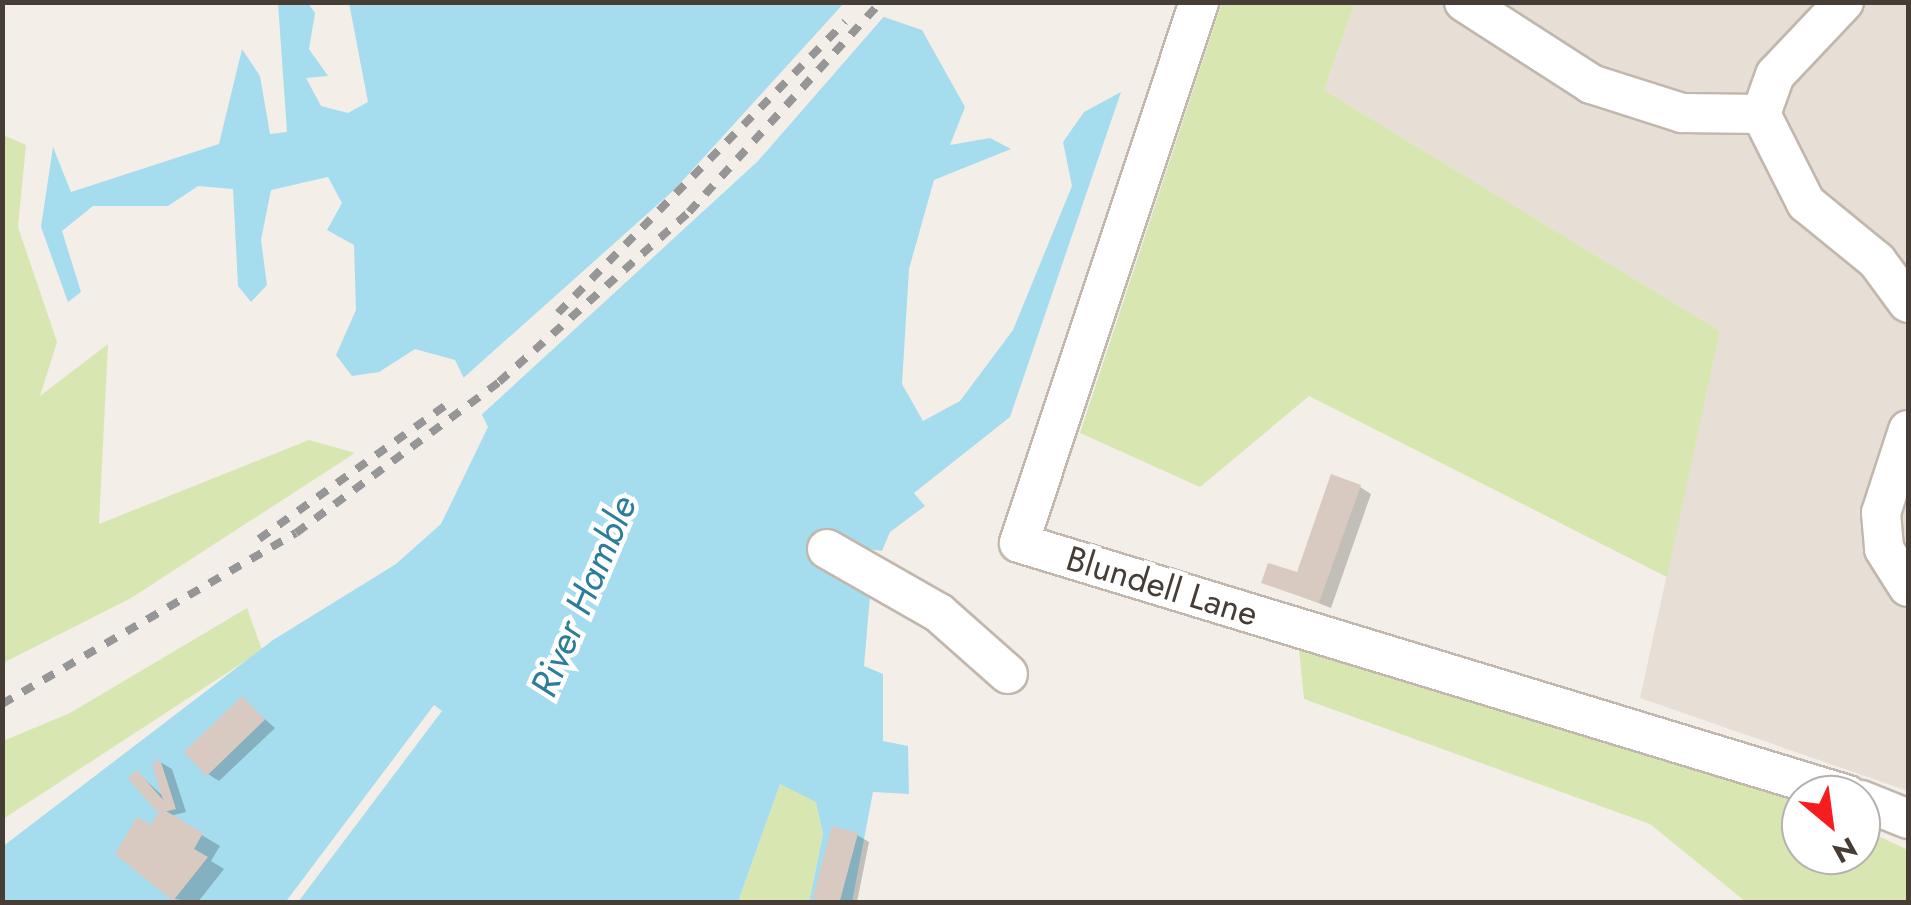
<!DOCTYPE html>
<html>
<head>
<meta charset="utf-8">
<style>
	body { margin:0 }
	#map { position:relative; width:1911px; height:905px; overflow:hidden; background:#f3eee7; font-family:Jost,sans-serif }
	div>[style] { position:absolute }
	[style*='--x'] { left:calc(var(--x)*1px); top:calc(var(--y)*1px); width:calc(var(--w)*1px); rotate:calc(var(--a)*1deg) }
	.residential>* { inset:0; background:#e7dfd6 }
	.green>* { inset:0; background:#d8e7b1 }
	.water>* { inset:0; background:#a5ddef }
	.pier>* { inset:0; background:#f3eee7; transform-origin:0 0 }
	.shadow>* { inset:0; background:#0003 }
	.building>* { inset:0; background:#d8cac0; transform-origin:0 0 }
	.roads { filter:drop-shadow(2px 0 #c2b7ad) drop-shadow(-2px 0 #c2b7ad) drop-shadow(0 2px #c2b7ad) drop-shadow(0 -2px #c2b7ad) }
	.minor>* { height:38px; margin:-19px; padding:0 19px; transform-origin:19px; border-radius:19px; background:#fff }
	.rail>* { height:8px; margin-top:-4px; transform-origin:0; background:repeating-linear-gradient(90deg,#969696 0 12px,transparent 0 24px) }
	span { translate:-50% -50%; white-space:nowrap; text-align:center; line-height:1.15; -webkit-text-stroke:9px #fff; paint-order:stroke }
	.street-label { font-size:35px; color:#463d36 }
	.water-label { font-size:38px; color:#2c7d99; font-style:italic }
	.frame { position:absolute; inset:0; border:5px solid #463d36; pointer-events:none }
	.north { position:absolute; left:1781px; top:775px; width:100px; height:100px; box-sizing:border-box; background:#fff; border:2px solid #b5b1af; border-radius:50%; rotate:151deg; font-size:28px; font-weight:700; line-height:40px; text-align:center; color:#463d36 }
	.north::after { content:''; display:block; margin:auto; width:35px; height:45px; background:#f61c1f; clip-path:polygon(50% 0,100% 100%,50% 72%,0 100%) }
</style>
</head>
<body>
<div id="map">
	<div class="residential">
		<div style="clip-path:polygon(1355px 3px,1908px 3px,1908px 791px,1640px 698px,1720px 331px,1324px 90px)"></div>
	</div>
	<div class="green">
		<div style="clip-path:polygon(1222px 3px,1355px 3px,1324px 90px,1720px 331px,1667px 577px,1309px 396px,1200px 487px,1080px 433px)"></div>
		<div style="clip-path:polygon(3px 135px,26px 145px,18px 227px,57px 342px,40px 396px,108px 344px,99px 524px,309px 440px,355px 453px,131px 598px,3px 663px)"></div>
		<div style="clip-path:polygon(247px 608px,262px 650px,3px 819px,3px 741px,70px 713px)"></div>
		<div style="clip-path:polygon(1299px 649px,1777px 788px,1801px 800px,1801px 855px,1861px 855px,1861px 828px,1908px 850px,1908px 902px,1746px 902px,1650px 824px,1304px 699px)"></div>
		<div style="clip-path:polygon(780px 784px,816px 801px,823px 834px,809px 902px,738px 902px)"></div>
	</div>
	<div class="water">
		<div style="clip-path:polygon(278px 3px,308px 3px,315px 13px,309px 49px,328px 76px,306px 78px,321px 106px,348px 113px,368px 102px,349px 3px,875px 3px,881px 16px,922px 30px,965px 107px,950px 145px,990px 138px,1011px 149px,934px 180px,909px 269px,902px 384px,923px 421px,960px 401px,1013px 330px,1072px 186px,1063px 142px,1084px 112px,1121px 92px,1010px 417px,914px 493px,925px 506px,890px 532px,882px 551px,862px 548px,871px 584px,864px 666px,883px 674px,883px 741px,908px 746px,909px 794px,873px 792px,852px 902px,809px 902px,823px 834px,816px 802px,780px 784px,738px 902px,3px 902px,2px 847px,273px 640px,396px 564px,441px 524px,488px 427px,455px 360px,415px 349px,379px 372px,352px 376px,336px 355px,356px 310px,354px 245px,327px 230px,342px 203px,328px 177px,271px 190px,261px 240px,267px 285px,251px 302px,238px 286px,233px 189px,198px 186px,168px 206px,93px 206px,62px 231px,81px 292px,68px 302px,41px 227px,53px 147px,71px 192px,219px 144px,242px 49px,260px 76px,270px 134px,287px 132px)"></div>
	</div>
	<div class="pier">
		<div style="clip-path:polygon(880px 2px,887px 13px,758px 161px,478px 418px,460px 381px,674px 190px,844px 3px)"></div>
		<div style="left:434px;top:705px;width:10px;height:258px;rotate:37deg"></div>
	</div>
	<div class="shadow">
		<div style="clip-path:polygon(1360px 487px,1371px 494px,1331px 608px,1264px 582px,1298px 576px)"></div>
		<div style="clip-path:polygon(243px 700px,275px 728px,219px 781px,208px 774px)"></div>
		<div style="clip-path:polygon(160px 762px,172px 769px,186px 812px,170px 816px,220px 846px,211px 861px,224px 869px,198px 902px,175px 899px,151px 828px,162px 811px,138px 773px,165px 798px)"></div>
		<div style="clip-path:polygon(857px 835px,869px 842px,857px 902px,828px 902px,820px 898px)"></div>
	</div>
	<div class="building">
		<div style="clip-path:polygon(1331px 474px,1361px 485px,1319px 603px,1261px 583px,1268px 563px,1297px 572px)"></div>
		<div style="left:242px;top:696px;width:33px;height:81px;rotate:46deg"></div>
		<div style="clip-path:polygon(160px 759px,176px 809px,168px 811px,156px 811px,128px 778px,137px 770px,163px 800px,152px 764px)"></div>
		<div style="clip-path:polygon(161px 808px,203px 833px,194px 849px,208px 857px,173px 901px,115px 854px,137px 817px,151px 825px)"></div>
		<div style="left:832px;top:826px;width:27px;height:75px;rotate:15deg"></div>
	</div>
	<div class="roads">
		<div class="minor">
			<div style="--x:1199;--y:2;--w:570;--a:108.4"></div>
			<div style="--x:1019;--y:543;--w:866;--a:16.91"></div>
			<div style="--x:1464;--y:2;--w:151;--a:32.8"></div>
			<div style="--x:1591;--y:84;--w:96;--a:17.7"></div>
			<div style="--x:1682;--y:113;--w:79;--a:0.7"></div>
			<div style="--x:1844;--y:2;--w:100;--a:133.4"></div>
			<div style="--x:1775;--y:75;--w:41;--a:109.7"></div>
			<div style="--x:1761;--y:114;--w:100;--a:63.2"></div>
			<div style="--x:1806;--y:203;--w:92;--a:39.2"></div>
			<div style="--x:1877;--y:261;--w:52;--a:53.6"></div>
			<div style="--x:1908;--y:430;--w:87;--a:108"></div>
			<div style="--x:1881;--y:513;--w:36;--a:85"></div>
			<div style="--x:1884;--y:549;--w:45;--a:57.7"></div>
			<div style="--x:827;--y:549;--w:129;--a:29.7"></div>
			<div style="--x:939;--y:613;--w:92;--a:41.5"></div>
			<div style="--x:1861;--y:800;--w:51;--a:22"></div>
		</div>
	</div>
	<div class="rail">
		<div style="--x:558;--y:313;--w:409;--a:-45.4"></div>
		<div style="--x:259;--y:539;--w:230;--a:-35.6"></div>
		<div style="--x:2;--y:704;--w:340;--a:-30.2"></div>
		<div style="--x:296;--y:533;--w:253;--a:-36.6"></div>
		<div style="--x:499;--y:382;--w:255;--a:-41.8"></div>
		<div style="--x:689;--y:212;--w:285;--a:-47.6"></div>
	</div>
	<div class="street-label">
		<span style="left:1162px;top:586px;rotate:17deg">Blundell Lane</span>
	</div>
	<div class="water-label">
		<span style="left:583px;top:596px;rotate:-67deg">River Hamble</span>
	</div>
	<div class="frame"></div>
	<div class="north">N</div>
</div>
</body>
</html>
